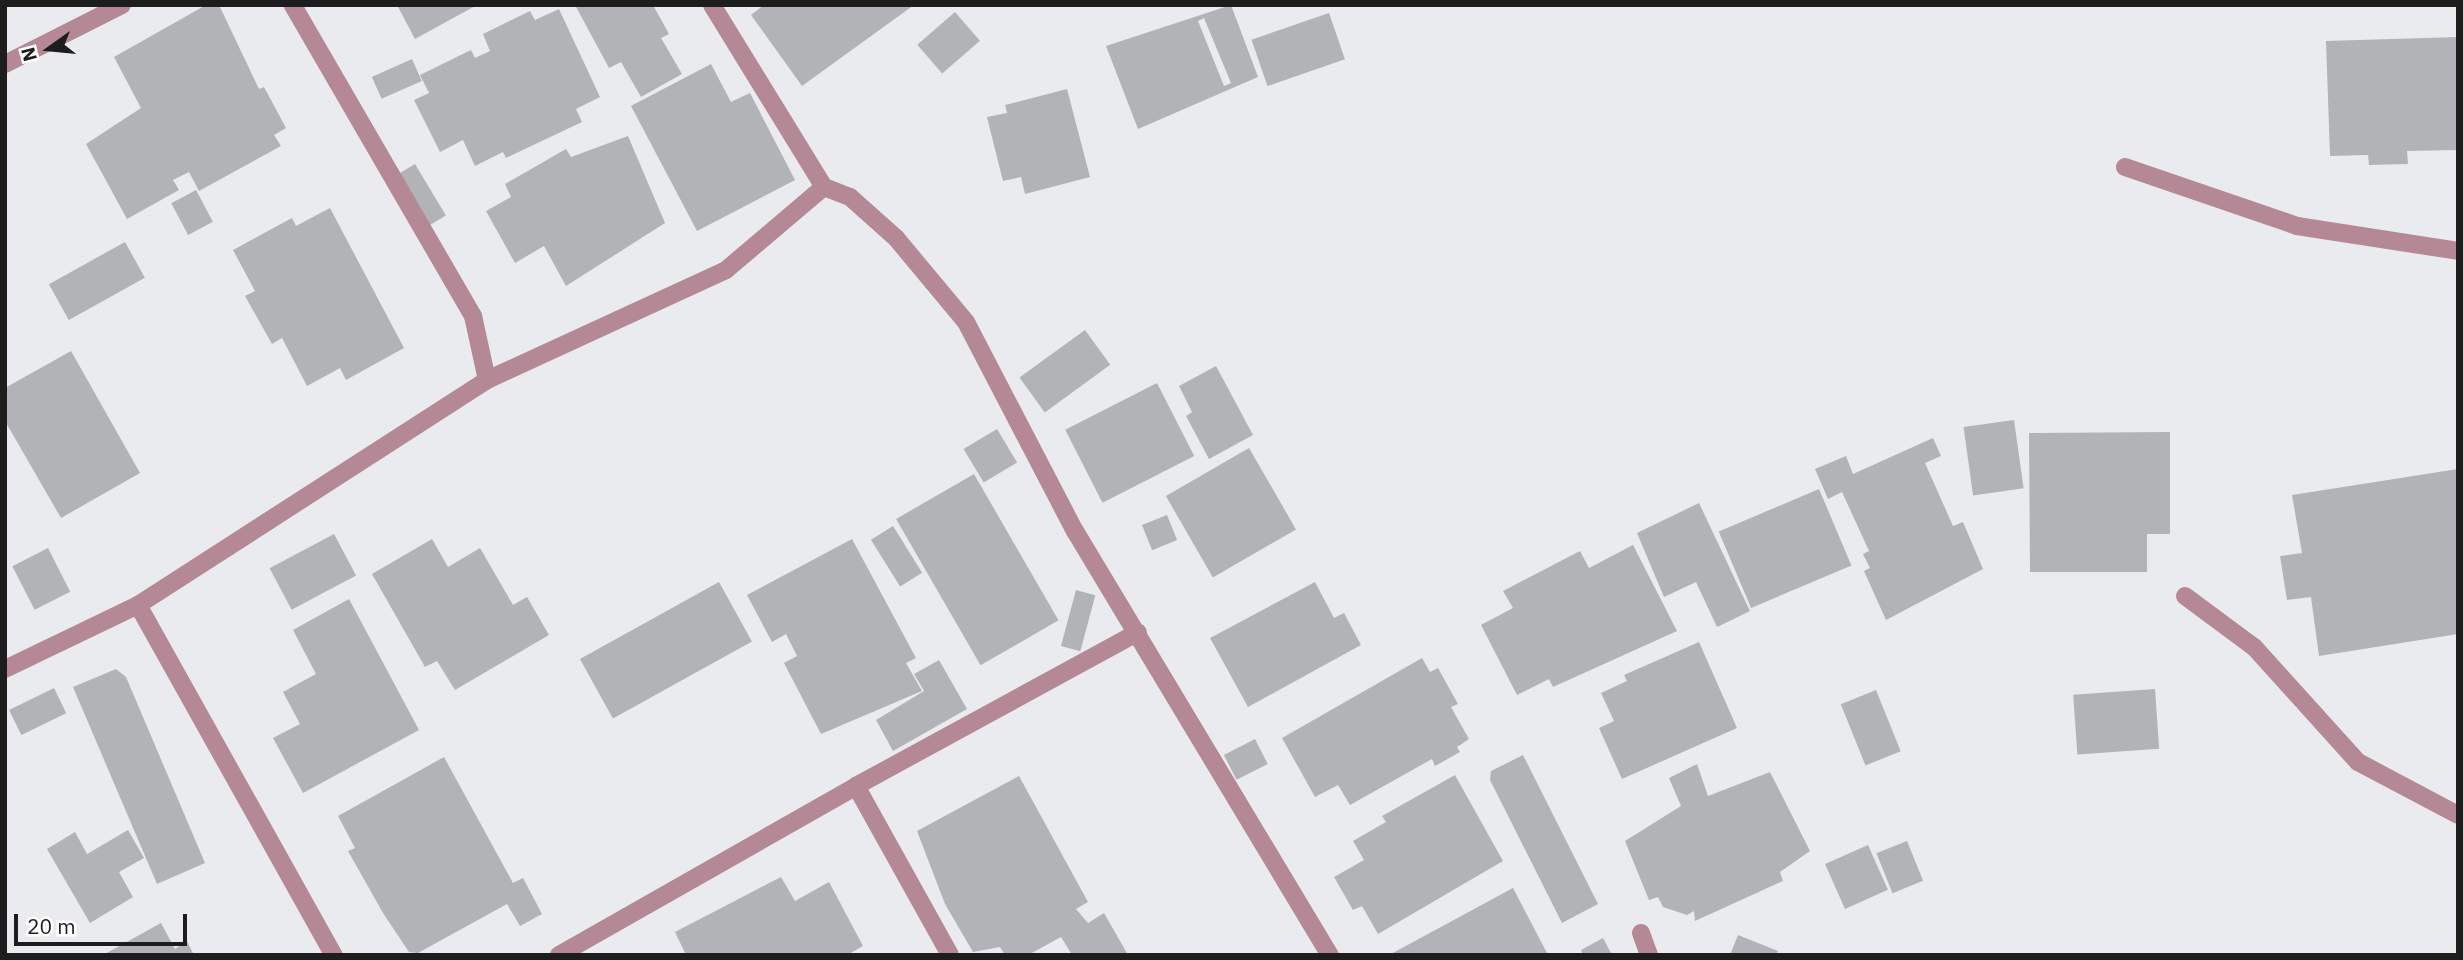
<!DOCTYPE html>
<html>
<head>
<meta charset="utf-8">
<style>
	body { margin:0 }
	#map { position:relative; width:2463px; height:960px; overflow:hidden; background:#eaebee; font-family:"IBM Plex Sans",sans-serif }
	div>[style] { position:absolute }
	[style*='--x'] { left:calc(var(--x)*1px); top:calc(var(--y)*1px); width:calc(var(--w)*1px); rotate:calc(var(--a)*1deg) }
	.building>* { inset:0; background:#b2b3b6; transform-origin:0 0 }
	.minor>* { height:18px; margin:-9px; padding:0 9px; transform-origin:9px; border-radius:9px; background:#b48894 }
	span { translate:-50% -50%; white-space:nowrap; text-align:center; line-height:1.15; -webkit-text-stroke:5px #fff; paint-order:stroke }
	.frame { position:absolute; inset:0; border:7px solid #1d1d1e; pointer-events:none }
	.north { position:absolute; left:14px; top:14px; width:70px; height:70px; -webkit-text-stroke:5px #fff; paint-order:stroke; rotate:255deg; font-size:19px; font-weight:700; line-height:28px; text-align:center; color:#1d1d1e }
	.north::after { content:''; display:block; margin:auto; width:24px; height:32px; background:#1d1d1e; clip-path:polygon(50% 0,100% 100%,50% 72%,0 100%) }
	.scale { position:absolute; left:14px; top:914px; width:173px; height:32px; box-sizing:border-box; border:4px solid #1d1d1e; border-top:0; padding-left:9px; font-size:21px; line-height:24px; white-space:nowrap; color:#1d1d1e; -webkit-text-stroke:5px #fff; paint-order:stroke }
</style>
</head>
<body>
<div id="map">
	<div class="building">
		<div style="clip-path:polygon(206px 5px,219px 5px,259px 89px,264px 87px,286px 128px,274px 135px,281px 146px,199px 191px,189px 172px,173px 180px,179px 190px,127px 219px,86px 144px,141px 108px,114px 57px)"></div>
		<div style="clip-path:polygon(397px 5px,477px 5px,415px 39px)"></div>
		<div style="clip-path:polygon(575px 5px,653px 5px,669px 34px,661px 38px,682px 74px,641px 97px,621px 62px,609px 68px)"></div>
		<div style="clip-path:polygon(764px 5px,914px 5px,802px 86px,751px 15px)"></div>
		<div style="clip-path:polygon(evenodd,1231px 5px,1258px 77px,1138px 129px,1106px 46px,1231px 5px,1204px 18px,1231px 83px,1224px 86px,1198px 21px,1204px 18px)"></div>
		<div style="clip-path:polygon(559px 9px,600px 97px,576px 109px,582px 122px,506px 158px,503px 152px,475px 166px,463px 140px,440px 152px,414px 100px,429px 93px,420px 75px,471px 50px,475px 58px,490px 51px,483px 34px,530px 11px,535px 20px)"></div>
		<div style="left:955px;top:12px;width:38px;height:50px;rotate:49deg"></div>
		<div style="left:1329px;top:13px;width:49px;height:82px;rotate:71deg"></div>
		<div style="clip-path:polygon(2458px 37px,2458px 150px,2407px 151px,2408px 164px,2369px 165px,2368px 155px,2330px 156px,2326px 41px)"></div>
		<div style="left:412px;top:59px;width:24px;height:44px;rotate:66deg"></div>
		<div style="clip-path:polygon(711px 64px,731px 102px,750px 93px,795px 180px,697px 231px,631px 106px)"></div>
		<div style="clip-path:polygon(1067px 89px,1090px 177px,1025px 194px,1021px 177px,1003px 181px,987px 117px,1007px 113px,1005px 105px)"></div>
		<div style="clip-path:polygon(628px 136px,665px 223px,566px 286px,544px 246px,515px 263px,486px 211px,511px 197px,505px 184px,566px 149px,571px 157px)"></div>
		<div style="left:415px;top:164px;width:60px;height:21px;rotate:59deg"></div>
		<div style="left:196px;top:190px;width:36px;height:28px;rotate:62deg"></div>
		<div style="clip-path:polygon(330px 208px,404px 348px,346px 380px,340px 368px,307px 386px,282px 338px,272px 344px,245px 296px,255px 291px,233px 250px,292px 218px,296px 226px)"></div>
		<div style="left:125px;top:242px;width:41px;height:87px;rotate:61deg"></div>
		<div style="left:1085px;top:330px;width:43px;height:81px;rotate:54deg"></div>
		<div style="clip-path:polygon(71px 351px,140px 473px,61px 518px,5px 421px,5px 388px)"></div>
		<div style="clip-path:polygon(1216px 366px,1253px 435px,1209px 459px,1186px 416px,1192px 412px,1179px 386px)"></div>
		<div style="left:1157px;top:383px;width:82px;height:103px;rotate:63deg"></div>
		<div style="left:2014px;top:420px;width:69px;height:51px;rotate:82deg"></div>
		<div style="left:997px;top:429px;width:39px;height:39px;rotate:59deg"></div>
		<div style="clip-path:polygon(2170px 432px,2170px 534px,2147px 534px,2147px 572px,2030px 572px,2029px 433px)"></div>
		<div style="clip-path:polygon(1933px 438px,1941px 456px,1925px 463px,1953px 526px,1963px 522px,1983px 569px,1886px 620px,1864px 571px,1870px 568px,1863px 554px,1869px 551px,1842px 492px,1828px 499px,1815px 469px,1846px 456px,1853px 474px)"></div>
		<div style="left:1249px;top:448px;width:94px;height:96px;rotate:60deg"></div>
		<div style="clip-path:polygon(2458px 469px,2458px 634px,2319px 656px,2311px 597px,2287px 600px,2280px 556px,2302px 553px,2292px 495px)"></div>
		<div style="left:974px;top:474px;width:169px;height:90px;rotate:60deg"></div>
		<div style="left:1819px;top:489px;width:83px;height:109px;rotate:67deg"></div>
		<div style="clip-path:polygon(1699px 503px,1750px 611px,1717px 627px,1696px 582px,1664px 597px,1637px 533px)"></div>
		<div style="left:1167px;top:515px;width:27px;height:27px;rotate:68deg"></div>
		<div style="left:893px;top:526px;width:55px;height:26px;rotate:58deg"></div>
		<div style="left:334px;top:534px;width:47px;height:73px;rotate:62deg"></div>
		<div style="clip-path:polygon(432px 539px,448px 567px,480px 548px,513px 605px,527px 597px,549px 635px,455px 690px,437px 661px,425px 667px,372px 574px)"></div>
		<div style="clip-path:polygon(852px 539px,916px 658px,906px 663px,922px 691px,821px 734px,784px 663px,797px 656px,786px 634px,772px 642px,747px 595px)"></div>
		<div style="clip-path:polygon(1633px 545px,1677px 631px,1553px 687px,1549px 679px,1517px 695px,1481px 625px,1513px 608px,1503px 591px,1580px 551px,1589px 568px)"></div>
		<div style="left:48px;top:548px;width:49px;height:40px;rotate:63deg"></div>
		<div style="left:719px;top:582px;width:68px;height:159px;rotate:61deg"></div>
		<div style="clip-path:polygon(1315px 582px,1334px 618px,1344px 613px,1361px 645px,1248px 707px,1210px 638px)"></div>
		<div style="left:1076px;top:590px;width:20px;height:58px;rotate:15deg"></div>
		<div style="clip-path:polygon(349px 599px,419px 730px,303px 793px,273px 738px,300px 724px,283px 692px,316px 674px,293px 630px)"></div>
		<div style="clip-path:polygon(1699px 642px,1737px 728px,1622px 779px,1599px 728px,1614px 721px,1601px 693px,1627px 681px,1624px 675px)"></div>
		<div style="clip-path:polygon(1422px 658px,1430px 672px,1438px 668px,1458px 704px,1451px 707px,1469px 739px,1457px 747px,1460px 752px,1435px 766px,1432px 759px,1350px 805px,1338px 785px,1315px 797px,1282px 738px)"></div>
		<div style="clip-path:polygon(939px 660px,967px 709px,893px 751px,876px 720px,924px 691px,914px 674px)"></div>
		<div style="clip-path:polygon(116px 669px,126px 677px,205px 863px,157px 884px,73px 687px)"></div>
		<div style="left:54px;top:688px;width:28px;height:50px;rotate:64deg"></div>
		<div style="left:2155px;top:689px;width:60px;height:82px;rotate:86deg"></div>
		<div style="left:1876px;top:690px;width:66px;height:38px;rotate:68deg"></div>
		<div style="left:1255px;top:739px;width:28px;height:35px;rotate:63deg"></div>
		<div style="clip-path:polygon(1523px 755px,1598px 904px,1562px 923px,1490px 780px,1491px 771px)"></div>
		<div style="clip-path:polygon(444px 757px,513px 883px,523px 878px,542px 914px,520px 926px,507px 904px,418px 953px,409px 952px,383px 913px,348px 851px,355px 848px,338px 816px)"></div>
		<div style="clip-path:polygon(1697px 764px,1708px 796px,1770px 772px,1810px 851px,1780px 872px,1783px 881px,1695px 921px,1694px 911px,1687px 915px,1663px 907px,1658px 897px,1649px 900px,1625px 841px,1681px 806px,1669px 778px)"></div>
		<div style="clip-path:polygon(1455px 775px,1503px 861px,1378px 934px,1362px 906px,1353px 910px,1334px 877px,1364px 860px,1353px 841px,1386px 822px,1382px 816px)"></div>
		<div style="clip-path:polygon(1019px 776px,1088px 902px,1076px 909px,1088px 923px,1104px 913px,1128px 955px,1072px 955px,1061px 937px,1028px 955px,1005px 955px,1000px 947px,973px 952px,945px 904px,917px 831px)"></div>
		<div style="clip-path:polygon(128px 830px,144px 858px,119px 872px,133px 897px,90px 923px,47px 849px,75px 832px,87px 854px)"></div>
		<div style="left:1907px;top:841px;width:43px;height:33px;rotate:68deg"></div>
		<div style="left:1868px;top:845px;width:49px;height:47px;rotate:66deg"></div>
		<div style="clip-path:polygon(781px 877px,795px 901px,829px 882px,863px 946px,847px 955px,686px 955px,675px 932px)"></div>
		<div style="clip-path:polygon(1513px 888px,1548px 955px,1389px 955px)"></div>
		<div style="clip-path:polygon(161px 923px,175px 949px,187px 941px,194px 955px,103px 955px)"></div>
		<div style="clip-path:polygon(1738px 935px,1778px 951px,1776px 955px,1730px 955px)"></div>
		<div style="clip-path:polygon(1603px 938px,1612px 955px,1583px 955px,1581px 950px)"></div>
	</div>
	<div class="minor">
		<div style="--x:712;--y:5;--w:214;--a:58.4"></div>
		<div style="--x:824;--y:187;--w:28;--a:21"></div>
		<div style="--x:850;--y:197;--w:62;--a:41.7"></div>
		<div style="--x:896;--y:238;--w:109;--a:50.2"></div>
		<div style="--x:966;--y:322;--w:236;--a:62.5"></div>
		<div style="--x:1075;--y:531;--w:495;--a:59"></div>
		<div style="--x:5;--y:64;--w:131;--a:-26.8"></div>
		<div style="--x:2125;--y:167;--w:182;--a:18.9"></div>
		<div style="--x:2297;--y:226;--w:163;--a:8.8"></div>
		<div style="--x:487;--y:380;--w:263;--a:-24.7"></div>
		<div style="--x:726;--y:270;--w:128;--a:-40.3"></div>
		<div style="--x:2185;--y:596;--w:86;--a:36.5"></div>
		<div style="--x:2254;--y:647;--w:155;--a:47.9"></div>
		<div style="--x:2358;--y:762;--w:113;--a:27.9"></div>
		<div style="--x:138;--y:605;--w:401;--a:60.8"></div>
		<div style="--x:5;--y:669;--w:148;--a:-25.7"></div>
		<div style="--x:138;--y:605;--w:415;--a:-32.8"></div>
		<div style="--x:487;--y:380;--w:66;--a:-102.3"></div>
		<div style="--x:473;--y:316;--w:359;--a:-120.1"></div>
		<div style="--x:856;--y:786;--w:321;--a:-28.6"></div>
		<div style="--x:1641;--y:933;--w:23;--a:70"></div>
		<div style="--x:559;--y:955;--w:342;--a:-29.6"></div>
		<div style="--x:856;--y:786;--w:193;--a:60.9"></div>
	</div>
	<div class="frame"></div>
	<div class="north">N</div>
	<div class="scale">20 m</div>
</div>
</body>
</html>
